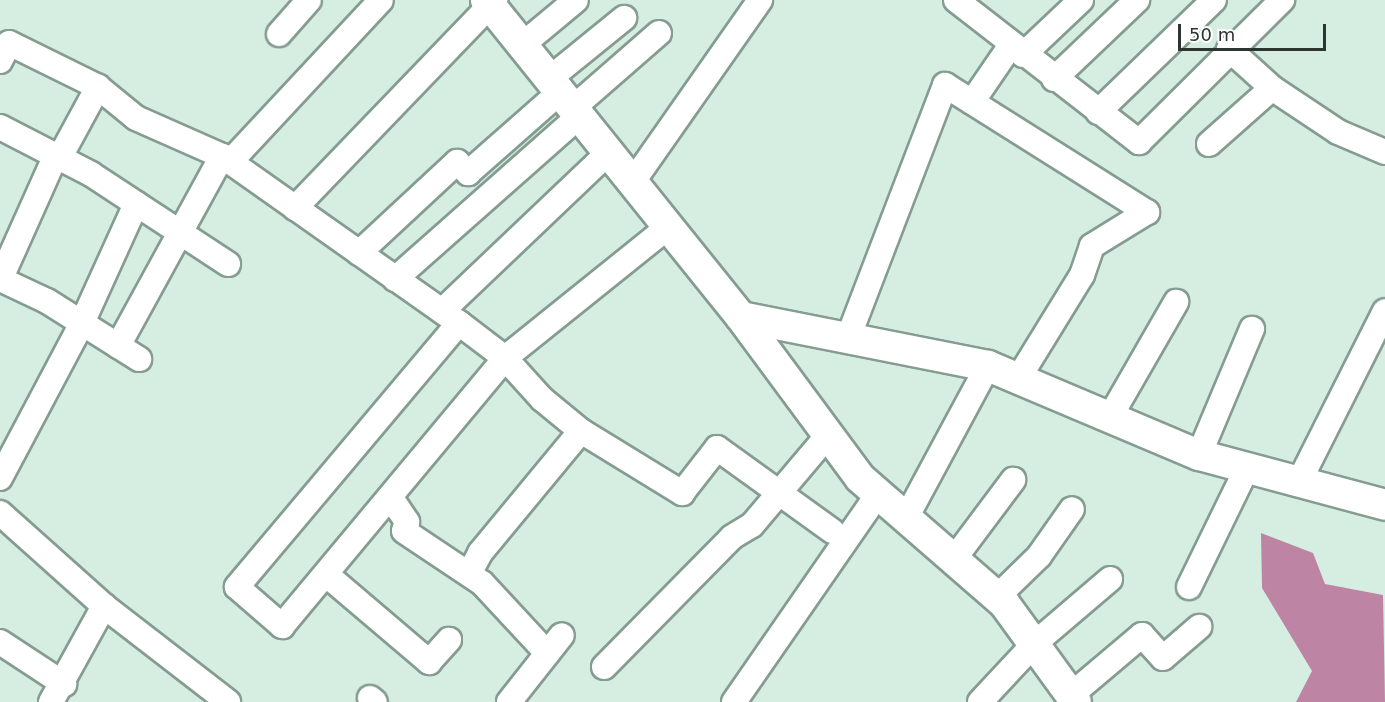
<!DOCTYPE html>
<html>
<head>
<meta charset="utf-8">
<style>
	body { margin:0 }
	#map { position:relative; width:1385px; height:702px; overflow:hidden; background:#d6eee2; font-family:"DejaVu Sans",sans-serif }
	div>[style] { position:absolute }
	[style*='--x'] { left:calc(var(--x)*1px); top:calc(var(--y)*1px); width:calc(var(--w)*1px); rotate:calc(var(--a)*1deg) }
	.water>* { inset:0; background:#bd84a4 }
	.roads { filter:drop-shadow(2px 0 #859c90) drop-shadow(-2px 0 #859c90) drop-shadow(0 2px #859c90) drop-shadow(0 -2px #859c90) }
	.minor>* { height:24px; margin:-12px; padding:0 12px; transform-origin:12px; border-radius:12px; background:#fff }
	.tertiary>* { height:30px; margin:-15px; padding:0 15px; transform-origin:15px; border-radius:15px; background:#fff }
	span { translate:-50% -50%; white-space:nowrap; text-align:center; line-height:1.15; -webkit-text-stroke:4.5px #fff; paint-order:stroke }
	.scale { position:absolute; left:1178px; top:24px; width:148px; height:27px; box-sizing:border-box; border:3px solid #2c3531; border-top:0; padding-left:8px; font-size:18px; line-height:21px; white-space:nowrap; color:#2c3531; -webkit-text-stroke:4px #fff; paint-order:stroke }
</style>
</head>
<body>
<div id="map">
	<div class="water">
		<div style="clip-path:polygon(1261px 533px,1313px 553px,1325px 584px,1383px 595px,1385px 702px,1296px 702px,1312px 671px,1262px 588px)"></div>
	</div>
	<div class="roads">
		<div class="minor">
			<div style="--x:956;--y:0;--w:232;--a:37.8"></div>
			<div style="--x:1139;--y:142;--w:202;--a:-44.8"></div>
			<div style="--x:279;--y:34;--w:45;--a:-48.6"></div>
			<div style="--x:522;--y:45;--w:70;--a:-39.8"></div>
			<div style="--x:1229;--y:49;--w:58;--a:42.2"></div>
			<div style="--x:1272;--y:88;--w:79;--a:33.7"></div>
			<div style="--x:1338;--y:132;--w:51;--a:23.1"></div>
			<div style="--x:1023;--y:55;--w:80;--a:-43.5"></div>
			<div style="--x:0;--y:61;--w:20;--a:-63"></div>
			<div style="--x:9;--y:43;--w:99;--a:26.3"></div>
			<div style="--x:98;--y:87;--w:49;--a:39.2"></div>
			<div style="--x:136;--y:118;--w:94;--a:23.8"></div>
			<div style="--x:222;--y:156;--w:290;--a:35.2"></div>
			<div style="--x:549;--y:79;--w:97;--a:-39.1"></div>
			<div style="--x:1054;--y:79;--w:115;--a:-43.6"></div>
			<div style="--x:972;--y:102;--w:69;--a:-55.6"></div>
			<div style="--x:573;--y:108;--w:114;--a:-41.1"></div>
			<div style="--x:1098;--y:112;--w:161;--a:-44"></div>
			<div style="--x:0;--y:127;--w:102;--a:27.3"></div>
			<div style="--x:91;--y:174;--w:164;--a:33.3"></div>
			<div style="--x:1209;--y:144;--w:84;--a:-41.6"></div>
			<div style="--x:60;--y:157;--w:80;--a:-61.5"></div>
			<div style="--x:230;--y:162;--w:221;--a:-47"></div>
			<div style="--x:634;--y:180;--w:220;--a:-55"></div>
			<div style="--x:295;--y:208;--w:289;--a:-46.1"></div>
			<div style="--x:359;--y:253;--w:134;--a:-42.9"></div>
			<div style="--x:457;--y:162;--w:16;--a:45"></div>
			<div style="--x:468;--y:173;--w:123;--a:-41.4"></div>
			<div style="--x:0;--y:279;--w:52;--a:25.1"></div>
			<div style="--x:47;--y:301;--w:109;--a:32.2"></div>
			<div style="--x:395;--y:279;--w:246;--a:-41.5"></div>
			<div style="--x:0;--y:280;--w:137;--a:-65.9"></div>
			<div style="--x:442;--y:311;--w:229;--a:-43.6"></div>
			<div style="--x:848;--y:338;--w:271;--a:-69"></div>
			<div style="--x:945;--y:85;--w:239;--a:32.2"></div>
			<div style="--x:1147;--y:212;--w:65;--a:148.3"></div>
			<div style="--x:1092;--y:246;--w:31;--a:109"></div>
			<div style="--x:1082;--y:275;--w:122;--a:121.6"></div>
			<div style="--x:118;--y:346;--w:217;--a:-61.3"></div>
			<div style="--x:1110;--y:417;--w:133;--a:-60.1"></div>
			<div style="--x:581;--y:431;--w:50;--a:-140.6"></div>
			<div style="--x:542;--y:399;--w:55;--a:-132.1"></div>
			<div style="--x:505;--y:358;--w:58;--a:-142.7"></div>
			<div style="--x:459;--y:323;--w:345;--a:130.1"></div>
			<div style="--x:237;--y:587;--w:60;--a:40.9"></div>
			<div style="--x:282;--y:626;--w:349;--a:-50.2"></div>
			<div style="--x:505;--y:358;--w:209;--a:-38.8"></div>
			<div style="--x:1199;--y:455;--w:137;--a:-67.2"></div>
			<div style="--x:0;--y:478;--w:175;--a:-62.1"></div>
			<div style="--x:82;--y:323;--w:131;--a:-65.6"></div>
			<div style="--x:1299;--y:482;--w:191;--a:-63.3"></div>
			<div style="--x:391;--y:498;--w:29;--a:56"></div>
			<div style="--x:407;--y:522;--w:9;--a:108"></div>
			<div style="--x:404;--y:531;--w:94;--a:33.7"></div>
			<div style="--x:482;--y:583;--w:96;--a:47.1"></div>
			<div style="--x:0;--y:513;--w:140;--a:41.8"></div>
			<div style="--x:104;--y:606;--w:157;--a:37.7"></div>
			<div style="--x:906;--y:518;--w:173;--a:-61.7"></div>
			<div style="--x:954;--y:559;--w:99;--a:-53.2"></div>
			<div style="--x:469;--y:574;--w:24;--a:-62"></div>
			<div style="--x:480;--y:553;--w:158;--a:-50.4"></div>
			<div style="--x:581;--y:431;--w:119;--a:31.5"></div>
			<div style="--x:682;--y:493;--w:57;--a:-52.1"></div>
			<div style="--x:717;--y:448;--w:142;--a:35.8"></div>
			<div style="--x:328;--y:576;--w:133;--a:40.4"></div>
			<div style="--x:429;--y:662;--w:30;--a:-48"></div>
			<div style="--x:1189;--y:587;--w:132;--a:-64"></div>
			<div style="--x:997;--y:597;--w:59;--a:-44.3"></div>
			<div style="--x:1039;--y:556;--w:57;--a:-54.9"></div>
			<div style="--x:0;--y:642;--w:77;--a:33.3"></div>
			<div style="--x:604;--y:667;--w:182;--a:-45.4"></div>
			<div style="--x:732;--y:537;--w:23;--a:-31"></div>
			<div style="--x:752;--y:525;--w:118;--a:-49.8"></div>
			<div style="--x:1071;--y:695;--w:93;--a:-40.2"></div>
			<div style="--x:1142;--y:635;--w:31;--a:48"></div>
			<div style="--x:1163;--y:658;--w:48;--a:-40.7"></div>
			<div style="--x:370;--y:698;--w:6;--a:39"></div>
			<div style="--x:51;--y:702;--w:110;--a:-61.1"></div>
			<div style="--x:509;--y:702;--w:85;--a:-51.7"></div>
			<div style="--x:734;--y:702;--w:253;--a:-55.3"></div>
			<div style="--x:980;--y:702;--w:79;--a:-47"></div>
			<div style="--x:1034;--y:644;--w:100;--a:-40.5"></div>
		</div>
		<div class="tertiary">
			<div style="--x:486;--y:0;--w:407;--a:51.2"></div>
			<div style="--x:741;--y:317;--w:252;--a:11.2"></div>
			<div style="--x:988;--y:366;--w:229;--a:22.9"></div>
			<div style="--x:1199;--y:455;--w:193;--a:15"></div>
			<div style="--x:741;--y:317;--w:200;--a:53.5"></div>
			<div style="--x:860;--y:478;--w:191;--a:41"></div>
			<div style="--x:1004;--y:603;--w:122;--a:54"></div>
		</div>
	</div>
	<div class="scale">50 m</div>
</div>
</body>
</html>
